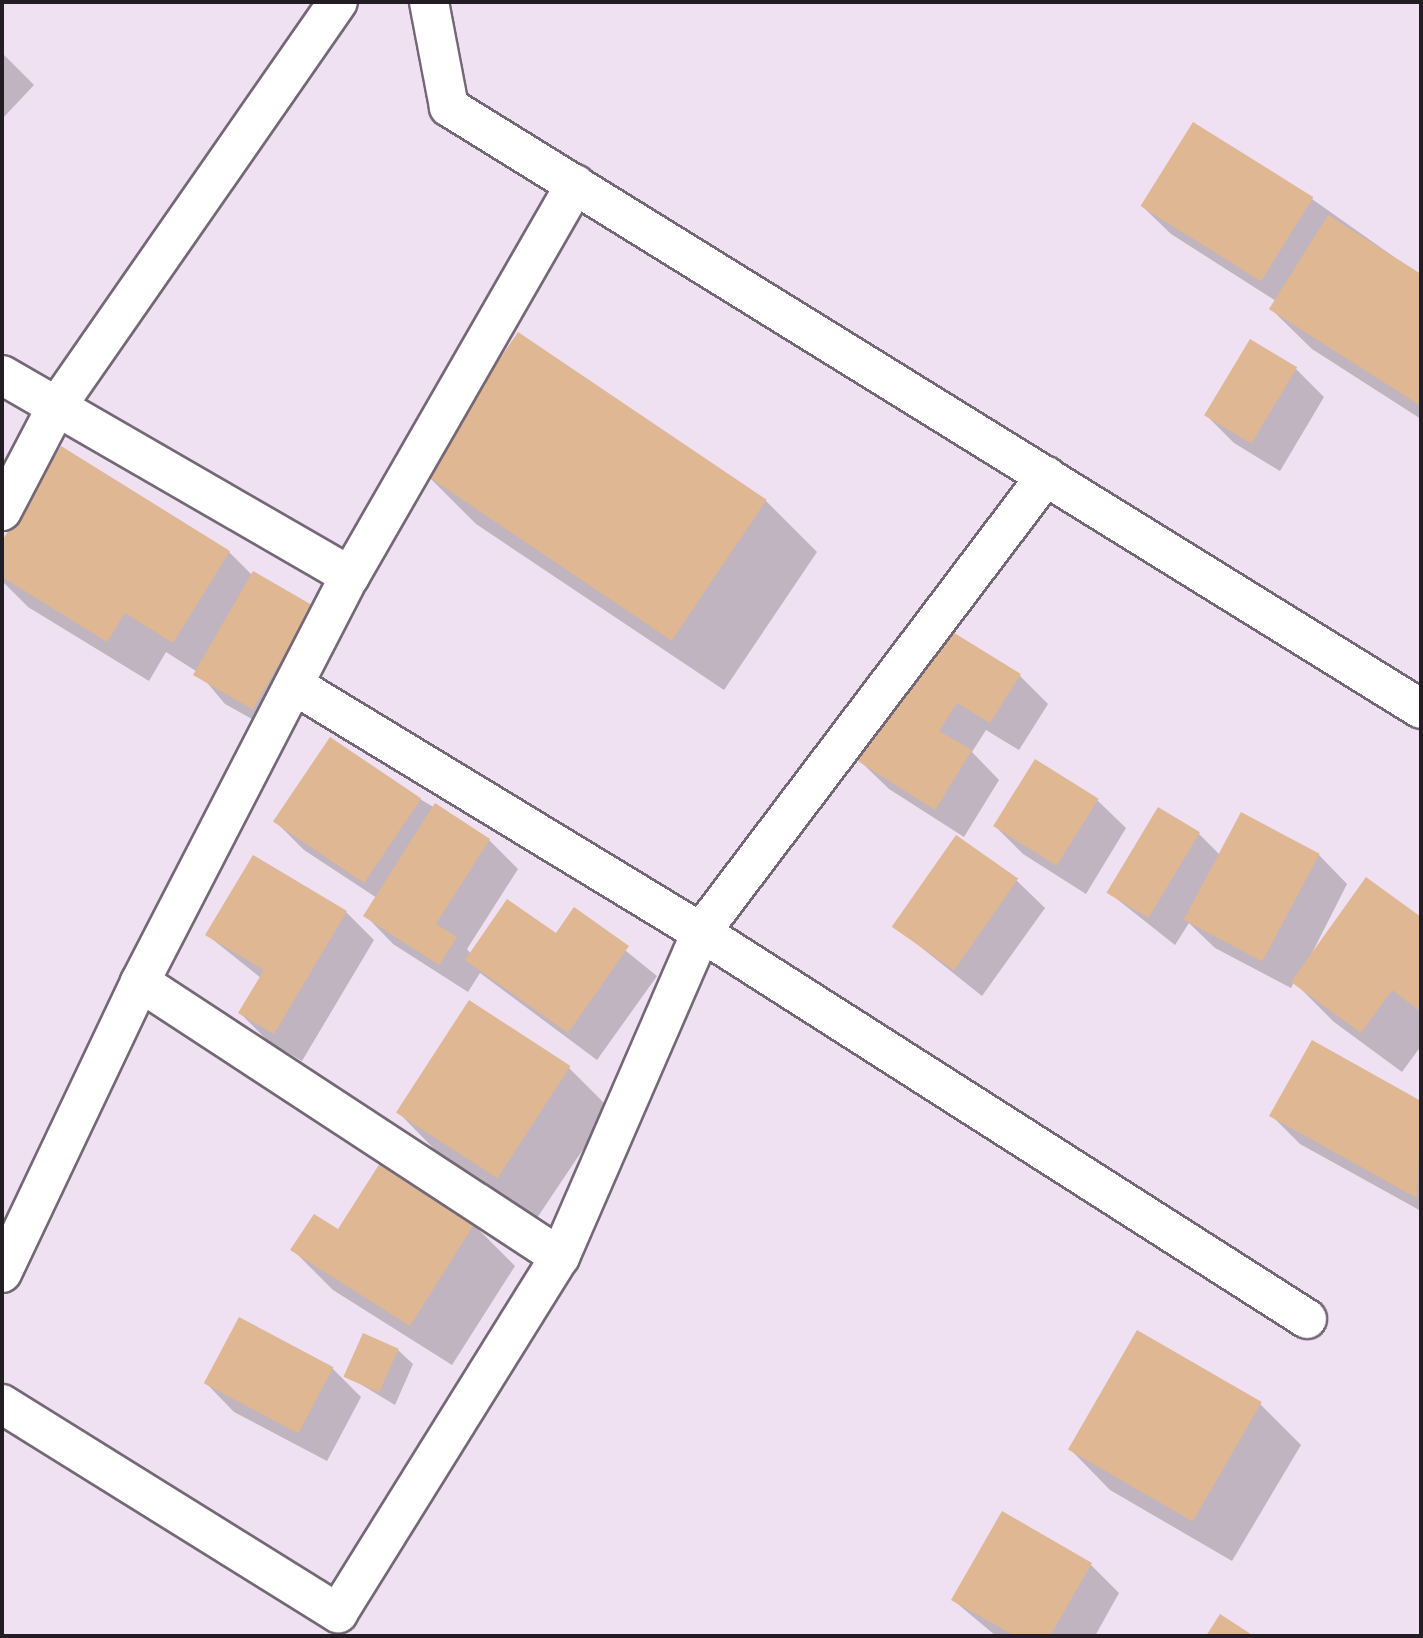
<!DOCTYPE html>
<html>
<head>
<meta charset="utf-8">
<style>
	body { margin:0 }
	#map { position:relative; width:1423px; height:1638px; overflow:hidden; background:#efe1f1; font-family:"Fira Sans",sans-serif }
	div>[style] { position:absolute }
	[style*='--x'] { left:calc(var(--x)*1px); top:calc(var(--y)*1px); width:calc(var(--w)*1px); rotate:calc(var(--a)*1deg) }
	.shadow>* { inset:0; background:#0003 }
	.building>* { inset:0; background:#dfb792; transform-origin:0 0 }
	.roads { filter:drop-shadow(2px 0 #746876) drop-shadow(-2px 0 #746876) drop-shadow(0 2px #746876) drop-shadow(0 -2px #746876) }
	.street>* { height:38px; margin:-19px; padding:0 19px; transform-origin:19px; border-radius:19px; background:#fff }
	span { translate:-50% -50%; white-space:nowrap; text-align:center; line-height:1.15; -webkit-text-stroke:5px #efe1f1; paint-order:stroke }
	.frame { position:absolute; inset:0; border:4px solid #221d23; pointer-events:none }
</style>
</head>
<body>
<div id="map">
	<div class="shadow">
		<div style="clip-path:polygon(2px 53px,34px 85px,3px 118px,2px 117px)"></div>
		<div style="clip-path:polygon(1312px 199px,1421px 276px,1421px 419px,1312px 349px,1271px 309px,1276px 301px,1171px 234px,1142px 206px)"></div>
		<div style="clip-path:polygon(1296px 369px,1324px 397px,1280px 471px,1234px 443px,1206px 415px)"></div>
		<div style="clip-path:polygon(62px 449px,229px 552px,253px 576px,312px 606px,341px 635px,284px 737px,225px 704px,199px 673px,166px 652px,149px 681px,28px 607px,2px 581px,2px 544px)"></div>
		<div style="clip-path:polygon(425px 473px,766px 501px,817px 552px,724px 690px,476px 524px)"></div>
		<div style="clip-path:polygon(943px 629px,1020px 676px,1048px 704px,1019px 750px,986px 730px,972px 752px,999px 780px,964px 837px,889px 789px,860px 761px)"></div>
		<div style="clip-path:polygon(420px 799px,489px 840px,518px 869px,467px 949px,471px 954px,557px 936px,574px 909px,657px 976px,597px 1060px,480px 973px,468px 992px,393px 944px,365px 915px,377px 898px,304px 850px,276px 822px)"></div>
		<div style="clip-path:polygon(1097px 800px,1126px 828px,1086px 894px,1023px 854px,995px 826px)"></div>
		<div style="clip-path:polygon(1198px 833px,1220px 855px,1319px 855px,1347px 884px,1309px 959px,1367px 880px,1421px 919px,1421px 1046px,1402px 1072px,1334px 1022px,1294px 982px,1291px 988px,1215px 948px,1189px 923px,1175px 945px,1108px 892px)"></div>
		<div style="clip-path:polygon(1016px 880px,1045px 908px,982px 996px,893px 925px)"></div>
		<div style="clip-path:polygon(346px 912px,374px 940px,302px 1061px,268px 1041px,240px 1013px,261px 978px,207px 935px)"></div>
		<div style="clip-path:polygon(469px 1003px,569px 1068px,610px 1109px,537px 1218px,438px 1153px,398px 1112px)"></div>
		<div style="clip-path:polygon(1313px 1042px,1421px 1103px,1421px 1211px,1300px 1144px,1272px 1116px)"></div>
		<div style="clip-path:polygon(381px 1165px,474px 1225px,515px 1266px,452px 1365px,333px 1290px,292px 1249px,339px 1231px)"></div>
		<div style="clip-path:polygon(1137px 1333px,1260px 1404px,1301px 1445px,1232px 1561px,1110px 1490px,1070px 1449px)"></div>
		<div style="clip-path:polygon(398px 1350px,413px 1364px,395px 1405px,347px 1376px)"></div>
		<div style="clip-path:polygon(333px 1369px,361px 1397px,327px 1461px,234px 1412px,206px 1383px)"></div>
		<div style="clip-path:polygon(1091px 1565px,1119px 1593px,1095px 1636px,996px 1636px,953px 1600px)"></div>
	</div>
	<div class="building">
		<div style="left:1193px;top:122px;width:142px;height:99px;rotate:32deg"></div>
		<div style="clip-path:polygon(1328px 215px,1421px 274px,1421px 406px,1269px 309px)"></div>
		<div style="left:518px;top:332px;width:300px;height:170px;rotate:34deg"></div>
		<div style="left:1250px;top:339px;width:55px;height:89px;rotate:31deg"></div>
		<div style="clip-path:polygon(61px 446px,230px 551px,173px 643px,125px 613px,107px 642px,2px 577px,2px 541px)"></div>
		<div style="left:253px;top:571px;width:69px;height:120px;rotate:30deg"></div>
		<div style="clip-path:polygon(943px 626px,1021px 674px,990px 723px,957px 703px,939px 731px,972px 750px,935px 810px,858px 761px)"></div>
		<div style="left:330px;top:737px;width:110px;height:102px;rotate:34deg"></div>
		<div style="left:1035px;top:759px;width:75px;height:79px;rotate:32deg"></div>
		<div style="clip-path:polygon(435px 803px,490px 839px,436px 924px,457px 937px,439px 965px,363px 916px)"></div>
		<div style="left:1158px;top:807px;width:49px;height:100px;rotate:31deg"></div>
		<div style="left:1241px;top:812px;width:89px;height:122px;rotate:28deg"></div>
		<div style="left:956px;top:835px;width:76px;height:112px;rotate:35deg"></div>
		<div style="clip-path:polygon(253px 855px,347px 911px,274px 1034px,238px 1013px,264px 970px,205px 935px)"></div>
		<div style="clip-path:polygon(1366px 877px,1421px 917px,1421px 1012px,1392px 990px,1361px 1033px,1291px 982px)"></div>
		<div style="clip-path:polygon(507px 899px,556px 933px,574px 907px,629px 946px,568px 1033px,465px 960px)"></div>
		<div style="left:469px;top:1000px;width:121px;height:134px;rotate:33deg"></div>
		<div style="clip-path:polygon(1312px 1040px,1421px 1101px,1417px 1198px,1269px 1116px)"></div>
		<div style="clip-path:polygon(380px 1163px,475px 1223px,410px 1326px,290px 1250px,314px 1214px,338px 1229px)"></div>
		<div style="left:239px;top:1317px;width:107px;height:75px;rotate:28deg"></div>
		<div style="left:1137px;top:1330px;width:144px;height:138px;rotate:30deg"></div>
		<div style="left:363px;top:1333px;width:39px;height:48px;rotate:24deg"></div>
		<div style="clip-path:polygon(1002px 1511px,1092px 1563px,1050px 1636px,1015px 1636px,951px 1600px)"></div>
		<div style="clip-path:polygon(1220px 1614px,1254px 1636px,1206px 1636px)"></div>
	</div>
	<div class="roads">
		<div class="street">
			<div style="--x:429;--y:2;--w:107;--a:79.2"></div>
			<div style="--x:449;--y:107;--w:1143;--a:31.77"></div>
			<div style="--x:2;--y:375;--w:402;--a:30"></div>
			<div style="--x:2;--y:511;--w:119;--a:-62.4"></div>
			<div style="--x:57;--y:406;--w:492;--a:-55.2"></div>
			<div style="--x:294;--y:685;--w:476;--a:31.3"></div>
			<div style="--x:701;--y:932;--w:719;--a:32.56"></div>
			<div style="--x:140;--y:982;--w:502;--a:33.22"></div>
			<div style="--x:2;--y:1273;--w:322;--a:-64.6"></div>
			<div style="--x:140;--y:982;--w:457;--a:-62.7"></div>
			<div style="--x:350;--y:576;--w:452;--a:-60.1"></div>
			<div style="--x:2;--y:1404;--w:396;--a:31.9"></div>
			<div style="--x:338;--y:1613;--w:420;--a:-58.1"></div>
			<div style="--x:560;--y:1257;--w:354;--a:-66.5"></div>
			<div style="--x:701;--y:932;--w:572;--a:-52.89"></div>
		</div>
	</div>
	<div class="frame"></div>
</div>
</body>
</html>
